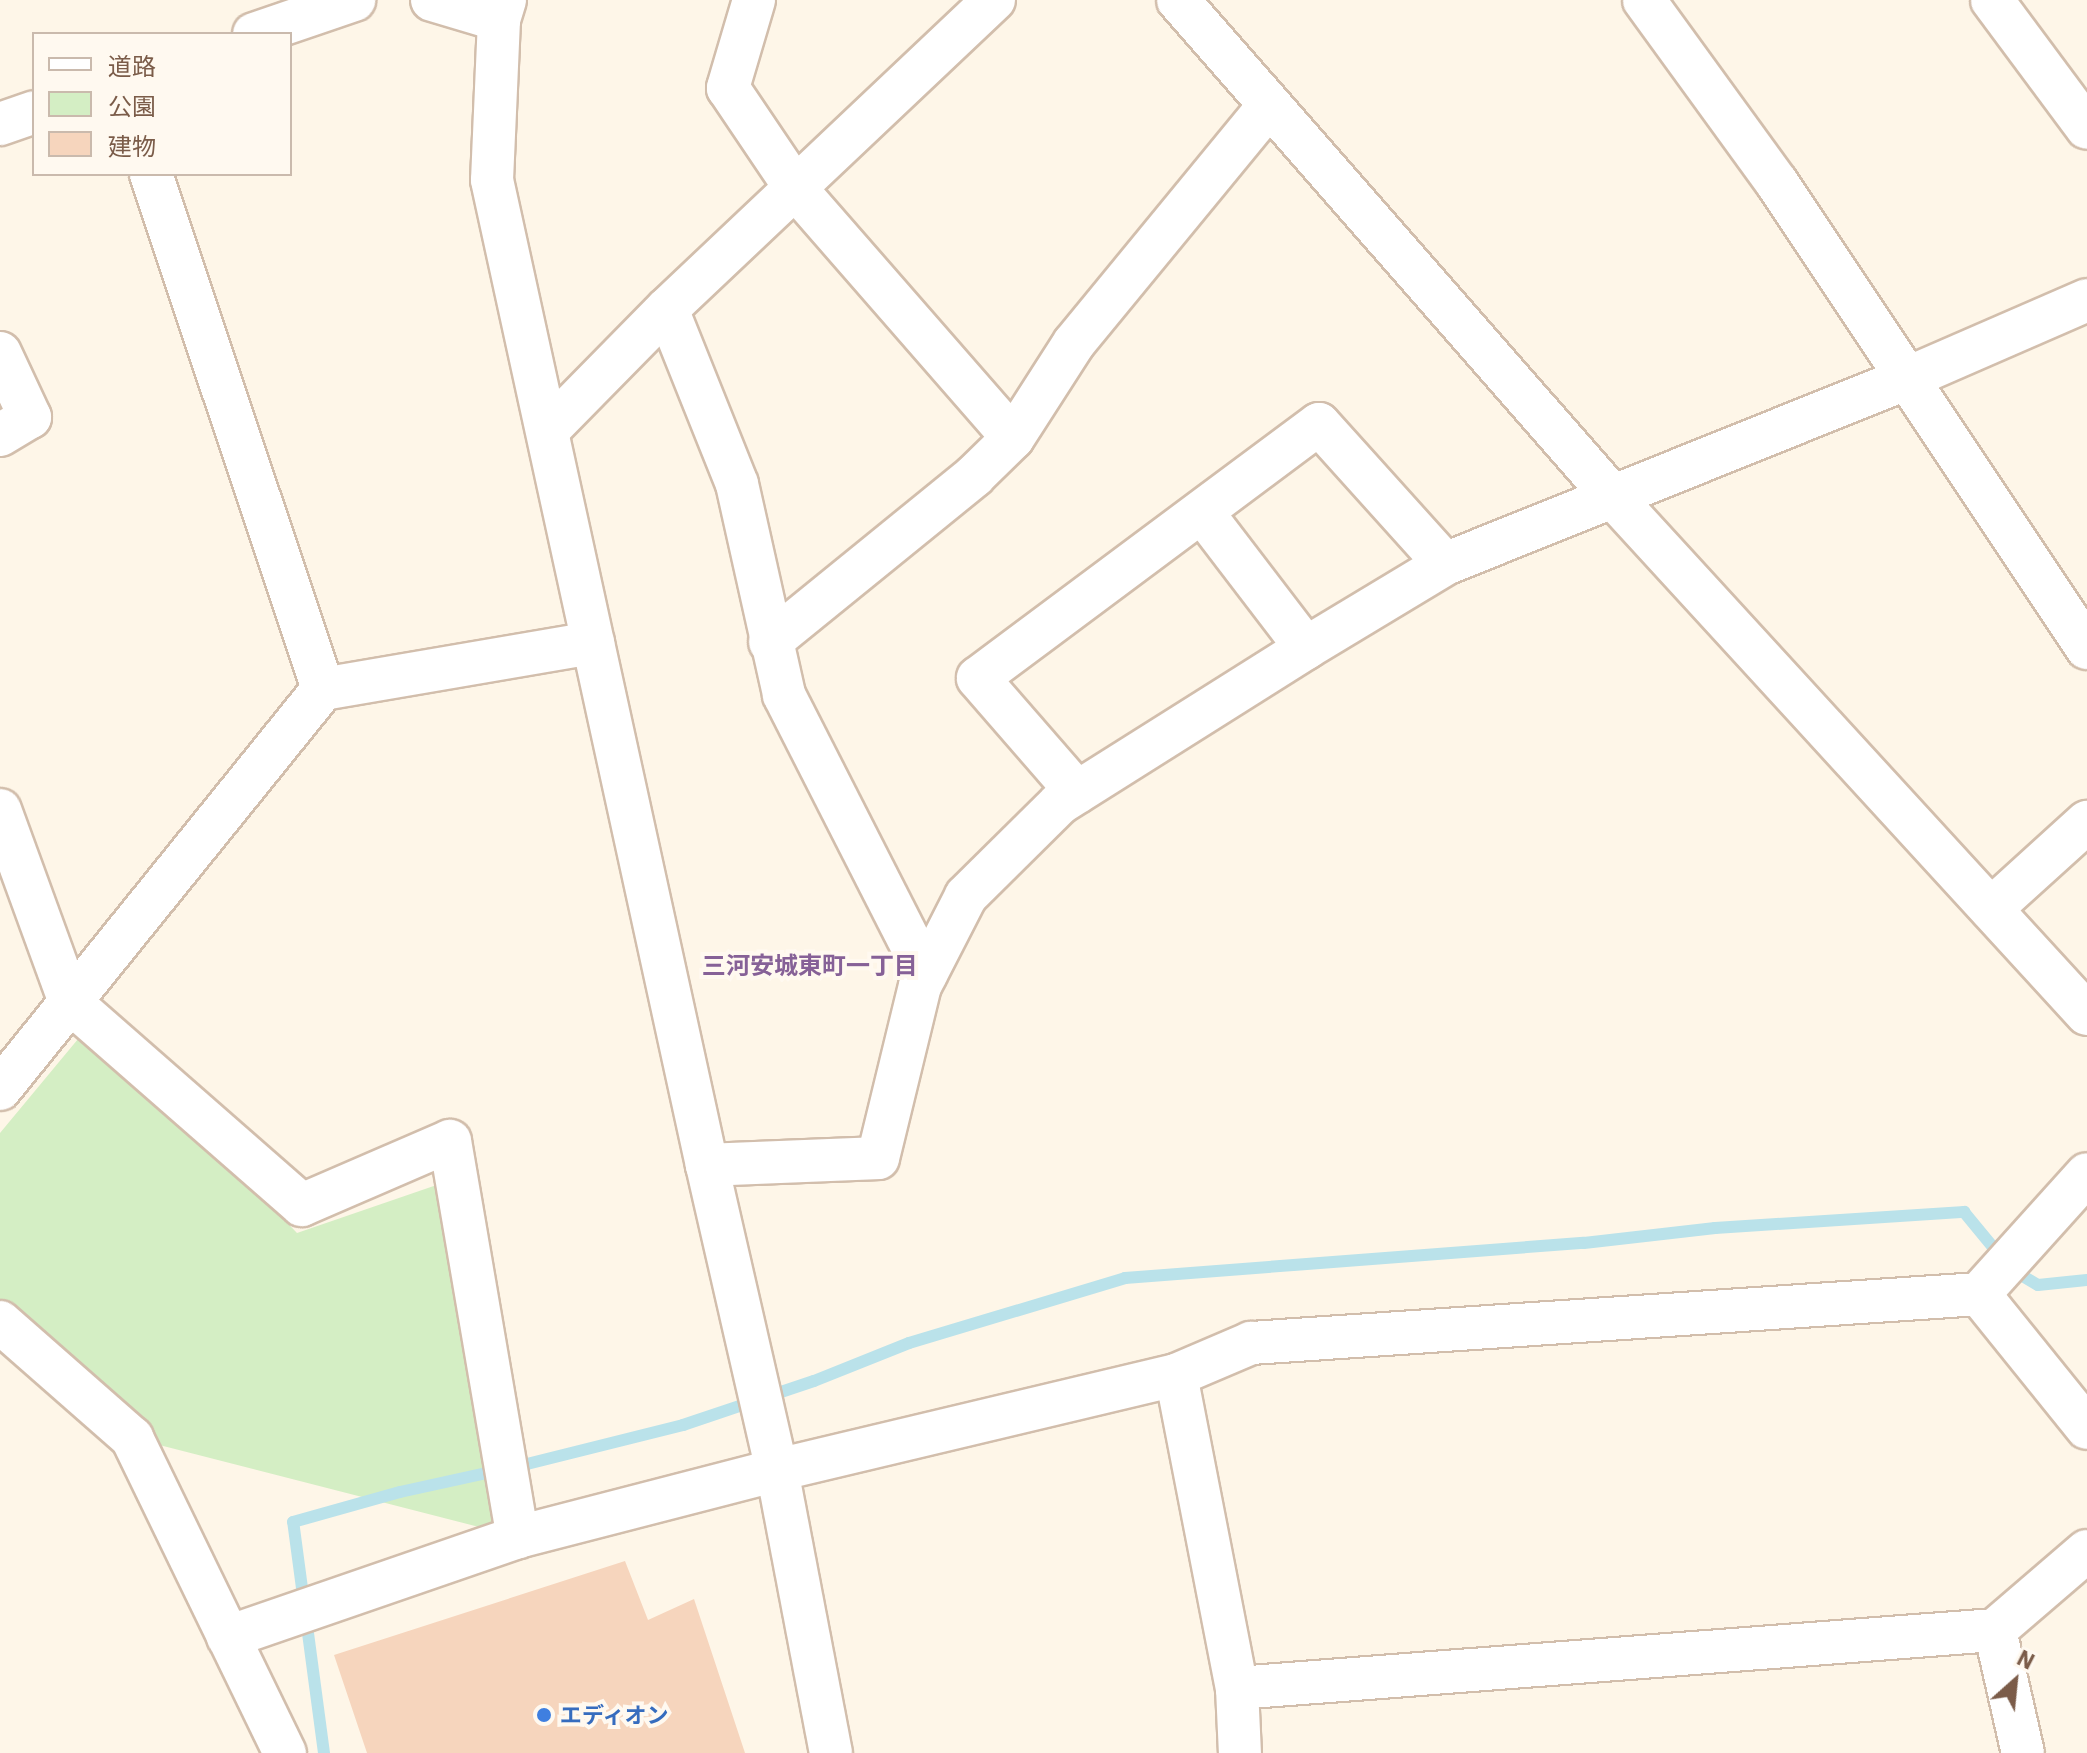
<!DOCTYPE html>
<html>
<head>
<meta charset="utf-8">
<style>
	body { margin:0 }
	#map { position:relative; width:2087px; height:1753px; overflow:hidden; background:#fef6e8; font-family:"IBM Plex Sans","Noto Sans JP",sans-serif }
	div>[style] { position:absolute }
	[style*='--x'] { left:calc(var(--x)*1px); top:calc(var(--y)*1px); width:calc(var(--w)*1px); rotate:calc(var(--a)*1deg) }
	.green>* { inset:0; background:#d4eec4 }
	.stream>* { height:12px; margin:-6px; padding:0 6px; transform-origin:6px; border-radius:6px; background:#bae2ea }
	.building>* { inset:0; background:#f6d5bd }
	.roads { filter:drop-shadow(2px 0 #d2beac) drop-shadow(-2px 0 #d2beac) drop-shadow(0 2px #d2beac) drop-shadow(0 -2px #d2beac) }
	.minor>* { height:42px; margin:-21px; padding:0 21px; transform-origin:21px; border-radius:21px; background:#fff }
	.dots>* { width:22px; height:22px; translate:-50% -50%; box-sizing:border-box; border:4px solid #fff9f0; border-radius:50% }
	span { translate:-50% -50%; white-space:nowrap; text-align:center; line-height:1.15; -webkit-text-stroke:8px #fff9f0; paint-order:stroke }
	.shop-label { font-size:22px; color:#366cbe; font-weight:700 }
	.left { translate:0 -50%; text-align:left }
	.neighbourhood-label { font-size:24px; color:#866197; font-weight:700 }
	.legend { position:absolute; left:32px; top:32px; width:260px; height:144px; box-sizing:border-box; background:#fff9f0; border:2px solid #cabaad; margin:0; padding:10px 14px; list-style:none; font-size:24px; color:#7b5c49 }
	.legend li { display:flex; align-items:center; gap:16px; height:40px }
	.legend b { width:40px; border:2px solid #cabaad }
	.north { position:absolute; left:1975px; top:1641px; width:80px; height:80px; -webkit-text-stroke:6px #fff9f0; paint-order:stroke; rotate:27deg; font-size:22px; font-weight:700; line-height:32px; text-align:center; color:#7b5c49 }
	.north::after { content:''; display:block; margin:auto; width:28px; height:36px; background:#7b5c49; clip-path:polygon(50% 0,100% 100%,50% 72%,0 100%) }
</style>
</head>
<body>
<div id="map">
	<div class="green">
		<div style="clip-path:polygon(93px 1021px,297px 1233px,457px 1178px,518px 1537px,132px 1438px,0 1322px,0 1133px)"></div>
	</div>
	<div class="stream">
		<div style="--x:324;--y:1753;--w:233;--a:-97.6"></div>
		<div style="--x:293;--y:1522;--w:111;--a:-15.7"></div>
		<div style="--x:400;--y:1492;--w:130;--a:-12.4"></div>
		<div style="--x:527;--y:1464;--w:161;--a:-14"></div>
		<div style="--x:683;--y:1425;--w:138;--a:-18.6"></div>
		<div style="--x:814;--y:1381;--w:102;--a:-21.8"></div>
		<div style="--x:909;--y:1343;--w:226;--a:-16.7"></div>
		<div style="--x:1125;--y:1278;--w:460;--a:-4.4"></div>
		<div style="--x:1584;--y:1243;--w:132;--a:-6.5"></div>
		<div style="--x:1715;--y:1228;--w:250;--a:-3.7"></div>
		<div style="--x:1964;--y:1212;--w:74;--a:50.5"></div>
		<div style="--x:2011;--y:1269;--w:31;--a:31"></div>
		<div style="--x:2038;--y:1285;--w:49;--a:-5.8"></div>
	</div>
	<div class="building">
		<div style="clip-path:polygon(625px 1561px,648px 1620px,694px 1599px,745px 1753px,367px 1753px,334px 1655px)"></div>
	</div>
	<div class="roads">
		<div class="minor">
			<div style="--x:432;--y:0;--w:70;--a:16.6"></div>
			<div style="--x:505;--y:0;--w:21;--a:107"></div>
			<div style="--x:499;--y:20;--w:160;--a:92.5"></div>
			<div style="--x:492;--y:180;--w:1008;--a:77.69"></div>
			<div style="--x:707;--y:1165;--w:313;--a:77.1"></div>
			<div style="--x:777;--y:1470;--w:288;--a:79.2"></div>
			<div style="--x:754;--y:0;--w:92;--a:106.5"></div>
			<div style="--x:728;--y:88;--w:122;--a:56"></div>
			<div style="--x:796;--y:189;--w:330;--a:48.9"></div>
			<div style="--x:1178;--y:0;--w:662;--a:48.8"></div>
			<div style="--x:1614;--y:498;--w:700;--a:47.49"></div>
			<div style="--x:1644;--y:0;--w:226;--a:54"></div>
			<div style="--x:1777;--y:183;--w:559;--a:56.31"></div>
			<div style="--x:1992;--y:0;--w:159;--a:53.4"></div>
			<div style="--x:254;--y:34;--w:106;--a:-18.8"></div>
			<div style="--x:0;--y:124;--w:36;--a:-19"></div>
			<div style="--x:151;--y:174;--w:543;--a:71.53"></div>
			<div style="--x:667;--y:309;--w:188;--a:68.2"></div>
			<div style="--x:737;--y:484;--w:216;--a:77.4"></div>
			<div style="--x:784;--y:695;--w:313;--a:63"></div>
			<div style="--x:0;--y:353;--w:71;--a:64.9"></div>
			<div style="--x:30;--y:417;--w:35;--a:149"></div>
			<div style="--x:548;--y:430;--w:170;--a:-45.5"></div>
			<div style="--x:667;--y:309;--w:450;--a:-43.4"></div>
			<div style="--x:1202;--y:512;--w:171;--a:52.6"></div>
			<div style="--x:770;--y:642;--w:263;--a:-39.1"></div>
			<div style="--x:974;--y:476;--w:54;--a:-44.3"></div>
			<div style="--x:1013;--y:438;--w:113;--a:-57.3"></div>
			<div style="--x:1074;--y:343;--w:306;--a:-50.6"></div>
			<div style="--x:1077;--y:792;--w:151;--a:-131"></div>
			<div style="--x:978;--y:678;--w:425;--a:-36.7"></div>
			<div style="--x:1319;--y:424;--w:188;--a:48"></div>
			<div style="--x:0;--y:810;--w:204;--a:70"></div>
			<div style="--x:70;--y:1002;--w:308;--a:41.2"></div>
			<div style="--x:302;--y:1205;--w:161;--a:-23.4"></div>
			<div style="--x:450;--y:1141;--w:402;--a:80.3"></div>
			<div style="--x:1991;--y:909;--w:130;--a:-42.2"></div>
			<div style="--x:0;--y:1089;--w:514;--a:-51.08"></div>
			<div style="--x:323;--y:689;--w:274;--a:-9.7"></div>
			<div style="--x:707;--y:1165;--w:171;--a:-2.3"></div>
			<div style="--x:878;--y:1158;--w:177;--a:-76.3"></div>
			<div style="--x:920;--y:986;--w:101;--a:-62.9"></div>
			<div style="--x:966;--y:896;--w:132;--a:-44.7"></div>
			<div style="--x:1060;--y:803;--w:291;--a:-32.2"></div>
			<div style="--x:1306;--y:648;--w:162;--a:-31.1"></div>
			<div style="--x:1445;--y:564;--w:499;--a:-21.9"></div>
			<div style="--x:1908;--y:378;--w:195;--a:-23.5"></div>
			<div style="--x:1979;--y:1294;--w:172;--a:51.1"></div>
			<div style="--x:0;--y:1322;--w:176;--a:41.3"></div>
			<div style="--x:132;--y:1438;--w:350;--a:64.1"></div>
			<div style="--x:1176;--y:1375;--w:319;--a:79"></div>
			<div style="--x:1237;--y:1688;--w:65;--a:87.4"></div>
			<div style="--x:1995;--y:1630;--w:126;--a:77.2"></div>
			<div style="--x:228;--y:1637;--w:307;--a:-19"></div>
			<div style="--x:518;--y:1537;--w:268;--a:-14.5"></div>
			<div style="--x:777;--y:1470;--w:410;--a:-13.4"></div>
			<div style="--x:1176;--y:1375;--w:82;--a:-23.1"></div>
			<div style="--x:1251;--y:1343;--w:730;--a:-3.85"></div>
			<div style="--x:1979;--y:1294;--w:161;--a:-48"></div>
			<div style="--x:1237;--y:1688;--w:760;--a:-4.38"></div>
			<div style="--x:1995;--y:1630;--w:121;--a:-40.7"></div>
		</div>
	</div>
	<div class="dots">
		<div style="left:544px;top:1715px;background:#3f7fe0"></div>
	</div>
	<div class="shop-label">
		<span class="left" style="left:560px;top:1715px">エディオン</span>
	</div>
	<div class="neighbourhood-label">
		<span style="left:810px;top:966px">三河安城東町一丁目</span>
	</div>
	<ul class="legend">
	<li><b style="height:10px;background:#fff"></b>道路</li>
	<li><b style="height:22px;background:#d4eec4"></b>公園</li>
	<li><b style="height:22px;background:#f6d5bd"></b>建物</li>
	</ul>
	<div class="north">N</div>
</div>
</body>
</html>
